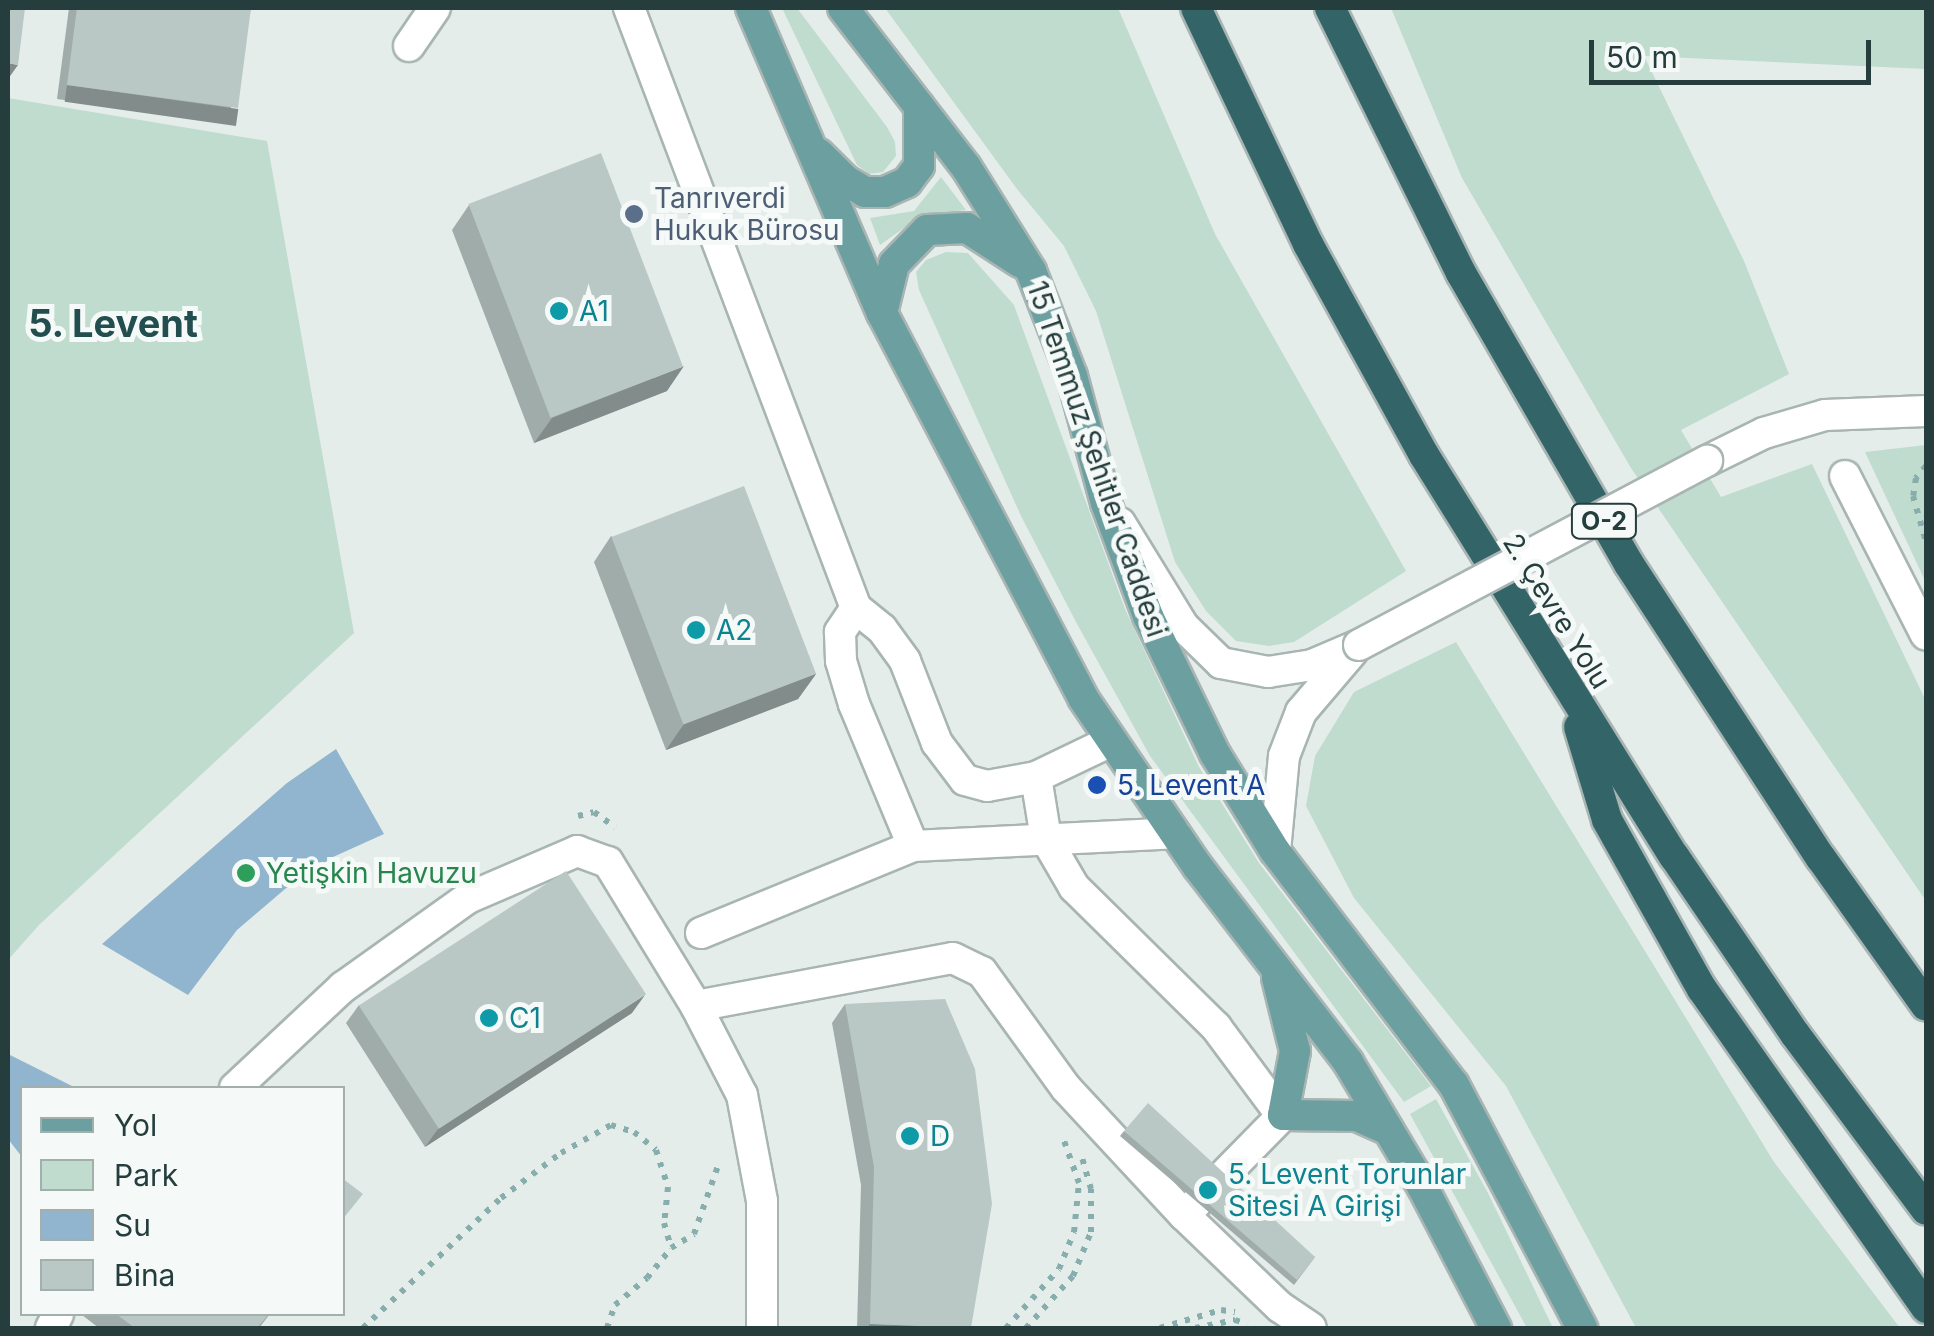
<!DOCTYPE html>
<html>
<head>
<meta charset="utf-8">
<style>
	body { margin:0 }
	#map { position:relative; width:1934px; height:1336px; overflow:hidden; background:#e5edeb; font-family:Inter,sans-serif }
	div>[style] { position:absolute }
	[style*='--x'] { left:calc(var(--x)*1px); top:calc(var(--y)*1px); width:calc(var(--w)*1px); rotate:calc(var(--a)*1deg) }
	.green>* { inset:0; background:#bfdccf }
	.water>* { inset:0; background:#91b5ce }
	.path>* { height:6px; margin-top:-3px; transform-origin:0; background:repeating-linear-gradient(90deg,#87aeac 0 5px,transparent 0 13px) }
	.roads { filter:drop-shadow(2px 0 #a8b5b3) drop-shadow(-2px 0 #a8b5b3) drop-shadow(0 2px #a8b5b3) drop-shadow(0 -2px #a8b5b3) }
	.minor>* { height:30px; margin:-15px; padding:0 15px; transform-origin:15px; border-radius:15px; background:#fff }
	.major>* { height:30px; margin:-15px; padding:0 15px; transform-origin:15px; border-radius:15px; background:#6c9f9f }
	.highway>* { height:30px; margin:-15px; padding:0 15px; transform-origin:15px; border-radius:15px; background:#336568 }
	.bridges { filter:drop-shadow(2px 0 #a8b5b3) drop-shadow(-2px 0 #a8b5b3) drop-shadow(0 2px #a8b5b3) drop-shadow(0 -2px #a8b5b3) }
	.minor-bridge>* { height:30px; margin:-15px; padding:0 15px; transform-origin:15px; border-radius:15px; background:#fff }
	.wall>* { inset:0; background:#a0aca9 }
	.shaded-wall>* { inset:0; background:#828c8a; transform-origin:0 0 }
	.building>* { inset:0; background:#bac8c5; transform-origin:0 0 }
	.dots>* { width:28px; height:28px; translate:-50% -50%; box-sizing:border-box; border:5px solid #f5faf8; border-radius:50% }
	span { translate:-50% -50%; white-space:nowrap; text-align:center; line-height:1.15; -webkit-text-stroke:10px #f5faf8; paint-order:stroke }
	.shield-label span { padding:2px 8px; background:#f5faf8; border:2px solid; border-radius:8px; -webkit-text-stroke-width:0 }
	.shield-label { font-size:25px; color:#253e3d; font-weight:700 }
	.service-label { font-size:28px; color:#4e5e75 }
	.left { translate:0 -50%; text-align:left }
	.culture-label { font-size:28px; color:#0d838f }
	.street-label { font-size:28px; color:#253e3d }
	.transit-label { font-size:28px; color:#164399 }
	.leisure-label { font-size:28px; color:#27864d }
	.district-label { font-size:38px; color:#224e4f; font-weight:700 }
	.frame { position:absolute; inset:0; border:10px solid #253e3d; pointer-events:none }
	.legend { position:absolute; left:20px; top:1086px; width:325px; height:230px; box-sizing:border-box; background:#f5faf8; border:2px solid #a2afad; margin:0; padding:12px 18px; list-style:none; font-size:30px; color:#253e3d }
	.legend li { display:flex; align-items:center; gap:20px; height:50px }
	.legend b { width:50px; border:2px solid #a2afad }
	.scale { position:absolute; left:1589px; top:40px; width:282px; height:45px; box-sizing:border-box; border:5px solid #253e3d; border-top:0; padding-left:12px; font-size:30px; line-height:35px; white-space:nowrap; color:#253e3d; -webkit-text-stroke:8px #f5faf8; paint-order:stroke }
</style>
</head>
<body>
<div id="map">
	<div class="green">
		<div style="clip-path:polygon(782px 8px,797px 8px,887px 127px,895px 142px,896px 156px,883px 172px,869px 174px,857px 165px)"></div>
		<div style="clip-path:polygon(885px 8px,1118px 8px,1215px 234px,1406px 571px,1294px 642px,1269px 646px,1236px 641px,1206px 611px,1175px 562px,1096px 311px,1064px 246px,1017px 189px)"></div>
		<div style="clip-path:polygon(1391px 8px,1926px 8px,1926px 69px,1644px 56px,1744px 261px,1789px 374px,1681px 430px,1721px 497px,1812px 464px,1926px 701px,1926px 901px,1631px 468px,1462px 178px)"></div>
		<div style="clip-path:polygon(8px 98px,267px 141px,354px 633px,39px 925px,8px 960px)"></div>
		<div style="clip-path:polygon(941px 177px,966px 210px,922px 215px,880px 245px,870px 218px,914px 211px)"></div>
		<div style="clip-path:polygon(946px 252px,968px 253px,1014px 305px,1125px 609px,1199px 767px,1259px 863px,1431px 1086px,1404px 1102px,1150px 756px,1076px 622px,1021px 516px,919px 290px,916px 272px,926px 260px)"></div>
		<div style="clip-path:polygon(1926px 445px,1926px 583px,1865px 452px)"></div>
		<div style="clip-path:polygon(1456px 642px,1774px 1162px,1900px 1328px,1636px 1328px,1506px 1086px,1354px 898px,1306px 806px,1315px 756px,1354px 692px)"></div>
		<div style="clip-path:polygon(1436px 1099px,1488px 1193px,1553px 1328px,1527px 1328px,1410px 1114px)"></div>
	</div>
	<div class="water">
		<div style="clip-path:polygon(336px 749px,384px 834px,333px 857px,285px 889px,237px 930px,188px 995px,102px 944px,287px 783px)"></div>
		<div style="clip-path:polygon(8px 1054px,76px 1088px,22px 1088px,22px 1157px,8px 1139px)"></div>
	</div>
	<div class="path">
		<div style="--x:1926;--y:466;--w:16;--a:130"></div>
		<div style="--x:1916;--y:478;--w:18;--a:99"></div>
		<div style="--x:1913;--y:496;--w:48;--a:74.2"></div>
		<div style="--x:578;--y:816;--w:16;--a:-14"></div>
		<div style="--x:594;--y:812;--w:26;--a:36"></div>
		<div style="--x:363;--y:1328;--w:190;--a:-43.3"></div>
		<div style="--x:501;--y:1198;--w:75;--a:-36.9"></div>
		<div style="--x:561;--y:1153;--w:57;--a:-29.2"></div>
		<div style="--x:611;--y:1125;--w:24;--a:17"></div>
		<div style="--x:634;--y:1132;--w:28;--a:39"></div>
		<div style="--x:656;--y:1150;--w:39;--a:72"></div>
		<div style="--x:668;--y:1187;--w:36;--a:96"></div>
		<div style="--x:664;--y:1223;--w:26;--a:74"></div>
		<div style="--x:671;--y:1248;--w:27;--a:-31"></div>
		<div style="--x:694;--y:1234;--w:75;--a:-70.6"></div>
		<div style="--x:607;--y:1328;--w:24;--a:-71"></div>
		<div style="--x:615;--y:1305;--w:42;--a:-40.2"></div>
		<div style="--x:647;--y:1278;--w:38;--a:-51"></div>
		<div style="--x:1006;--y:1328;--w:79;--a:-48.1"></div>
		<div style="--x:1059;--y:1269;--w:40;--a:-68"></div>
		<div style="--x:1074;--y:1232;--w:49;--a:-84.2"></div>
		<div style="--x:1079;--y:1183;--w:51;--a:-109.5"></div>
		<div style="--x:1026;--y:1328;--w:70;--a:-47.9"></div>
		<div style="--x:1073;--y:1276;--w:48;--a:-67.8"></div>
		<div style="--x:1091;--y:1232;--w:43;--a:-90"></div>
		<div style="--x:1091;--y:1189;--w:33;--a:-106"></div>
		<div style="--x:1160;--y:1328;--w:64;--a:-16.4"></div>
		<div style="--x:1221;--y:1310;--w:14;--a:8"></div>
		<div style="--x:1195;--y:1328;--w:41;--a:-11.3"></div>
		<div style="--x:1235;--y:1320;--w:13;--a:18"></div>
	</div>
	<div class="roads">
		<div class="minor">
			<div style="--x:629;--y:8;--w:642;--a:69.28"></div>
			<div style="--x:856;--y:608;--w:33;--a:39"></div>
			<div style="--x:882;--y:629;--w:39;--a:54"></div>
			<div style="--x:905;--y:661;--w:88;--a:68.7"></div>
			<div style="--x:937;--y:743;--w:46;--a:52.9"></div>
			<div style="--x:965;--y:780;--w:23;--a:15"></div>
			<div style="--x:987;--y:786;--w:50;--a:-10.4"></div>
			<div style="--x:1036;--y:777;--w:83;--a:-25.6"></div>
			<div style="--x:409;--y:46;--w:46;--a:-55.6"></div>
			<div style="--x:1707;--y:461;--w:64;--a:-26.2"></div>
			<div style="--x:1764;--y:433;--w:64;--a:-16.4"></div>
			<div style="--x:1825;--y:415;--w:101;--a:-2.3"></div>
			<div style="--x:1845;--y:476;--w:178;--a:63"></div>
			<div style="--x:1120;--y:523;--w:121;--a:58.5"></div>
			<div style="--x:1183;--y:626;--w:53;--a:44.2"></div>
			<div style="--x:1221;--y:663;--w:48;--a:10.8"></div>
			<div style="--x:1268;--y:672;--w:45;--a:-9"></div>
			<div style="--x:1312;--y:665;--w:51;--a:-23.1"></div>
			<div style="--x:856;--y:608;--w:29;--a:124"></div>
			<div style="--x:840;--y:632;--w:29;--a:88"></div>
			<div style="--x:841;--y:661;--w:45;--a:73.2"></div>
			<div style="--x:854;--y:704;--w:154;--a:67.4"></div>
			<div style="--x:913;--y:846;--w:262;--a:-2.8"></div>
			<div style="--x:1036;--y:777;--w:63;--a:80.8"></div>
			<div style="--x:1046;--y:839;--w:56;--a:59.7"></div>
			<div style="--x:1074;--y:887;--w:199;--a:44.6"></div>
			<div style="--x:1216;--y:1027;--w:111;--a:53.4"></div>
			<div style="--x:1275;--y:851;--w:95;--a:-84.6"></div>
			<div style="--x:1284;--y:756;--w:47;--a:-68.9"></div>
			<div style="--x:1301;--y:712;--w:80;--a:-49.6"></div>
			<div style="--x:701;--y:933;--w:229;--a:-22.3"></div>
			<div style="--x:696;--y:1006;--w:261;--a:-10.6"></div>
			<div style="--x:953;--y:958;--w:32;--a:26"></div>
			<div style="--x:982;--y:972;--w:143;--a:54.1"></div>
			<div style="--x:1066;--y:1088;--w:173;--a:47.1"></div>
			<div style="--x:1184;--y:1215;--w:18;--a:-45"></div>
			<div style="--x:235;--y:1088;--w:148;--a:-43.1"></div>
			<div style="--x:343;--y:987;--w:153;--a:-35.5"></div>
			<div style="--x:468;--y:898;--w:119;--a:-23.3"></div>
			<div style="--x:577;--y:851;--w:33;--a:20"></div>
			<div style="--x:608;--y:862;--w:169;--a:58.6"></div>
			<div style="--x:696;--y:1006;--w:100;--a:62.7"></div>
			<div style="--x:742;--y:1095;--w:108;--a:79.3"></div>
			<div style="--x:762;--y:1201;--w:127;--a:90"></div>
			<div style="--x:1220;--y:1179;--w:90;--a:-45.5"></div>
			<div style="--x:1184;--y:1215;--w:133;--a:43.8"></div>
			<div style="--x:1280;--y:1307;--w:37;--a:34"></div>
			<div style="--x:51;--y:1328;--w:16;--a:-63"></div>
		</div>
		<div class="major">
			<div style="--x:751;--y:8;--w:332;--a:66.8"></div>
			<div style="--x:882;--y:313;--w:434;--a:62.4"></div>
			<div style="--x:1083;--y:698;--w:204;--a:55.8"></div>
			<div style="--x:1198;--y:867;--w:246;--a:52.4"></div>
			<div style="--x:1348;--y:1062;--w:147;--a:59.2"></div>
			<div style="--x:1423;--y:1188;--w:158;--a:62.5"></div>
			<div style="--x:843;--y:8;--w:201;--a:52.3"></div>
			<div style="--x:966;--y:167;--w:123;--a:58"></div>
			<div style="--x:1031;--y:271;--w:113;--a:68.7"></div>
			<div style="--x:1072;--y:376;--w:131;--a:75"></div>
			<div style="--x:1106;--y:503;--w:121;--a:69.6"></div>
			<div style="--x:1148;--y:616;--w:153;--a:64.1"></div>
			<div style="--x:1215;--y:754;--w:114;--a:58.3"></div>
			<div style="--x:1275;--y:851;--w:295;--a:52.6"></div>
			<div style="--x:1454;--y:1085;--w:275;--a:62.2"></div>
			<div style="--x:819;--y:154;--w:37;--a:45"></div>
			<div style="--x:845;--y:180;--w:23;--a:31"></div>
			<div style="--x:865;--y:192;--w:20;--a:0"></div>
			<div style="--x:885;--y:192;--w:24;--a:-24"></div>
			<div style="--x:907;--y:182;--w:20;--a:-53"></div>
			<div style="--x:919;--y:166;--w:60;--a:-90"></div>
			<div style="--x:882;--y:313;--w:50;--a:-76.2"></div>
			<div style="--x:894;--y:264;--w:47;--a:-45.9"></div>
			<div style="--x:927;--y:230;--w:40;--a:-2.9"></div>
			<div style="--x:967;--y:228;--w:64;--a:32.9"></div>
			<div style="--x:1277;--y:978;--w:75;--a:76.1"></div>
			<div style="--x:1295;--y:1051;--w:65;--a:100.6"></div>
			<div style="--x:1283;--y:1115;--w:74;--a:0.8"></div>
			<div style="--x:1357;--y:1116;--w:34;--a:24"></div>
		</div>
		<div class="highway">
			<div style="--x:1196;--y:8;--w:261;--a:64.6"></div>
			<div style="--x:1308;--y:244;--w:241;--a:61.2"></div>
			<div style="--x:1424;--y:455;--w:473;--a:58.1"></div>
			<div style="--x:1674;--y:856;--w:215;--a:55.8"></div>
			<div style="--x:1795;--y:1034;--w:219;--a:53.3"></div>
			<div style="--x:1330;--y:8;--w:296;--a:63.7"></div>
			<div style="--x:1461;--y:273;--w:336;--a:60"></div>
			<div style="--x:1629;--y:564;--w:351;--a:56.9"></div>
			<div style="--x:1821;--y:858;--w:181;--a:54.6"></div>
			<div style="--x:1579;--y:727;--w:97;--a:73.2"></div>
			<div style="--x:1607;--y:820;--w:194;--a:60.7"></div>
			<div style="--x:1702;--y:989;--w:390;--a:54.9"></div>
		</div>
	</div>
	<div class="bridges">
		<div class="minor-bridge">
			<div style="--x:1359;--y:645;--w:394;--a:-27.9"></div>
		</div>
	</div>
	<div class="wall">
		<div style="clip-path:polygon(69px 8px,251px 8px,228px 122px,57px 99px)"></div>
		<div style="clip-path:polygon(469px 205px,667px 391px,534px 443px,452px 230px)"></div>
		<div style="clip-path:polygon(611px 536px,816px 674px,798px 699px,666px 750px,594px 562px)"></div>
		<div style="clip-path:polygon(845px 1004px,971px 1328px,857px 1328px,861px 1185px,832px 1023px)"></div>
		<div style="clip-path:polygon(359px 1005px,632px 1013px,425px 1147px,346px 1023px)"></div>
		<div style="clip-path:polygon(1124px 1131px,1315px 1257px,1294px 1285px,1120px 1136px)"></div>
		<div style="clip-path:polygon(84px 1314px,270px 1314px,259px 1328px,99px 1328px,82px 1315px)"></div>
	</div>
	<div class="shaded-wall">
		<div style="clip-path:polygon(8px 63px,18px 65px,8px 79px)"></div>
		<div style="left:67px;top:85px;width:173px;height:17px;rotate:8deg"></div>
		<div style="clip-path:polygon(684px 366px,667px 391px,534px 443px,552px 418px)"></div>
		<div style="clip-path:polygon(816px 674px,798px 699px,666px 750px,684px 724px)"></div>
		<div style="clip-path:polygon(645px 995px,632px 1013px,425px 1147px,438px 1129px)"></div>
		<div style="clip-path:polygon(870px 1324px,971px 1328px,867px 1328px)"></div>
	</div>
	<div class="building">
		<div style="clip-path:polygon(8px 8px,25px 8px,18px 65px,8px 63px)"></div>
		<div style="clip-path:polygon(77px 8px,251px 8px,238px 108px,67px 85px)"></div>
		<div style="left:601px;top:153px;width:229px;height:142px;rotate:69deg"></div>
		<div style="left:744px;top:486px;width:201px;height:142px;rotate:69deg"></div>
		<div style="left:566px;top:871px;width:147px;height:247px;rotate:57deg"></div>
		<div style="clip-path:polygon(945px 999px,975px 1069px,992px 1204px,971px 1328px,870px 1324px,874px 1167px,845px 1004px)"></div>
		<div style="clip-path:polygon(1148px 1103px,1315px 1257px,1297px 1280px,1124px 1131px)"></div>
		<div style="clip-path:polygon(342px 1178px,363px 1194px,342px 1220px)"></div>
		<div style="clip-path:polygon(116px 1314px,269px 1314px,257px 1328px,135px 1328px)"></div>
	</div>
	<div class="dots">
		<div style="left:634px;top:214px;background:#5c6f8a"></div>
		<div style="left:559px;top:311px;background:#0f9aa8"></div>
		<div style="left:696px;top:630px;background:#0f9aa8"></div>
		<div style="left:1097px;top:785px;background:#1a4fb4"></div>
		<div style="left:246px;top:873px;background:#2e9e5b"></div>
		<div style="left:489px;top:1018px;background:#0f9aa8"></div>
		<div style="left:910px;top:1136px;background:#0f9aa8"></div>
		<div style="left:1208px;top:1190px;background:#0f9aa8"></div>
	</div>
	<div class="shield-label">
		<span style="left:1604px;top:521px">O-2</span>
	</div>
	<div class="service-label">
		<span class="left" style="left:654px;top:214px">Tanrıverdi<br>Hukuk Bürosu</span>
	</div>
	<div class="culture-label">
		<span class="left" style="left:579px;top:311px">A1</span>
		<span class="left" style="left:716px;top:630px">A2</span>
		<span class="left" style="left:509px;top:1018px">C1</span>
		<span class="left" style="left:930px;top:1136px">D</span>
		<span class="left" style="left:1228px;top:1190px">5. Levent Torunlar<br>Sitesi A Girişi</span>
	</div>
	<div class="street-label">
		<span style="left:1097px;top:459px;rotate:71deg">15 Temmuz Şehitler Caddesi</span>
		<span style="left:1557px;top:611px;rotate:58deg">2. Çevre Yolu</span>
	</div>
	<div class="transit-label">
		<span class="left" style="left:1117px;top:785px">5. Levent A</span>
	</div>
	<div class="leisure-label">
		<span class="left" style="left:266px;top:873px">Yetişkin Havuzu</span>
	</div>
	<div class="district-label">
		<span style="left:113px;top:324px">5. Levent</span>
	</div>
	<div class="frame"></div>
	<ul class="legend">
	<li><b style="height:12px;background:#6c9f9f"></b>Yol</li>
	<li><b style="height:28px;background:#bfdccf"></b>Park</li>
	<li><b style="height:28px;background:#91b5ce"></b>Su</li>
	<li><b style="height:28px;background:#bac8c5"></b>Bina</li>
	</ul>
	<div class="scale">50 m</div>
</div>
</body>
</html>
